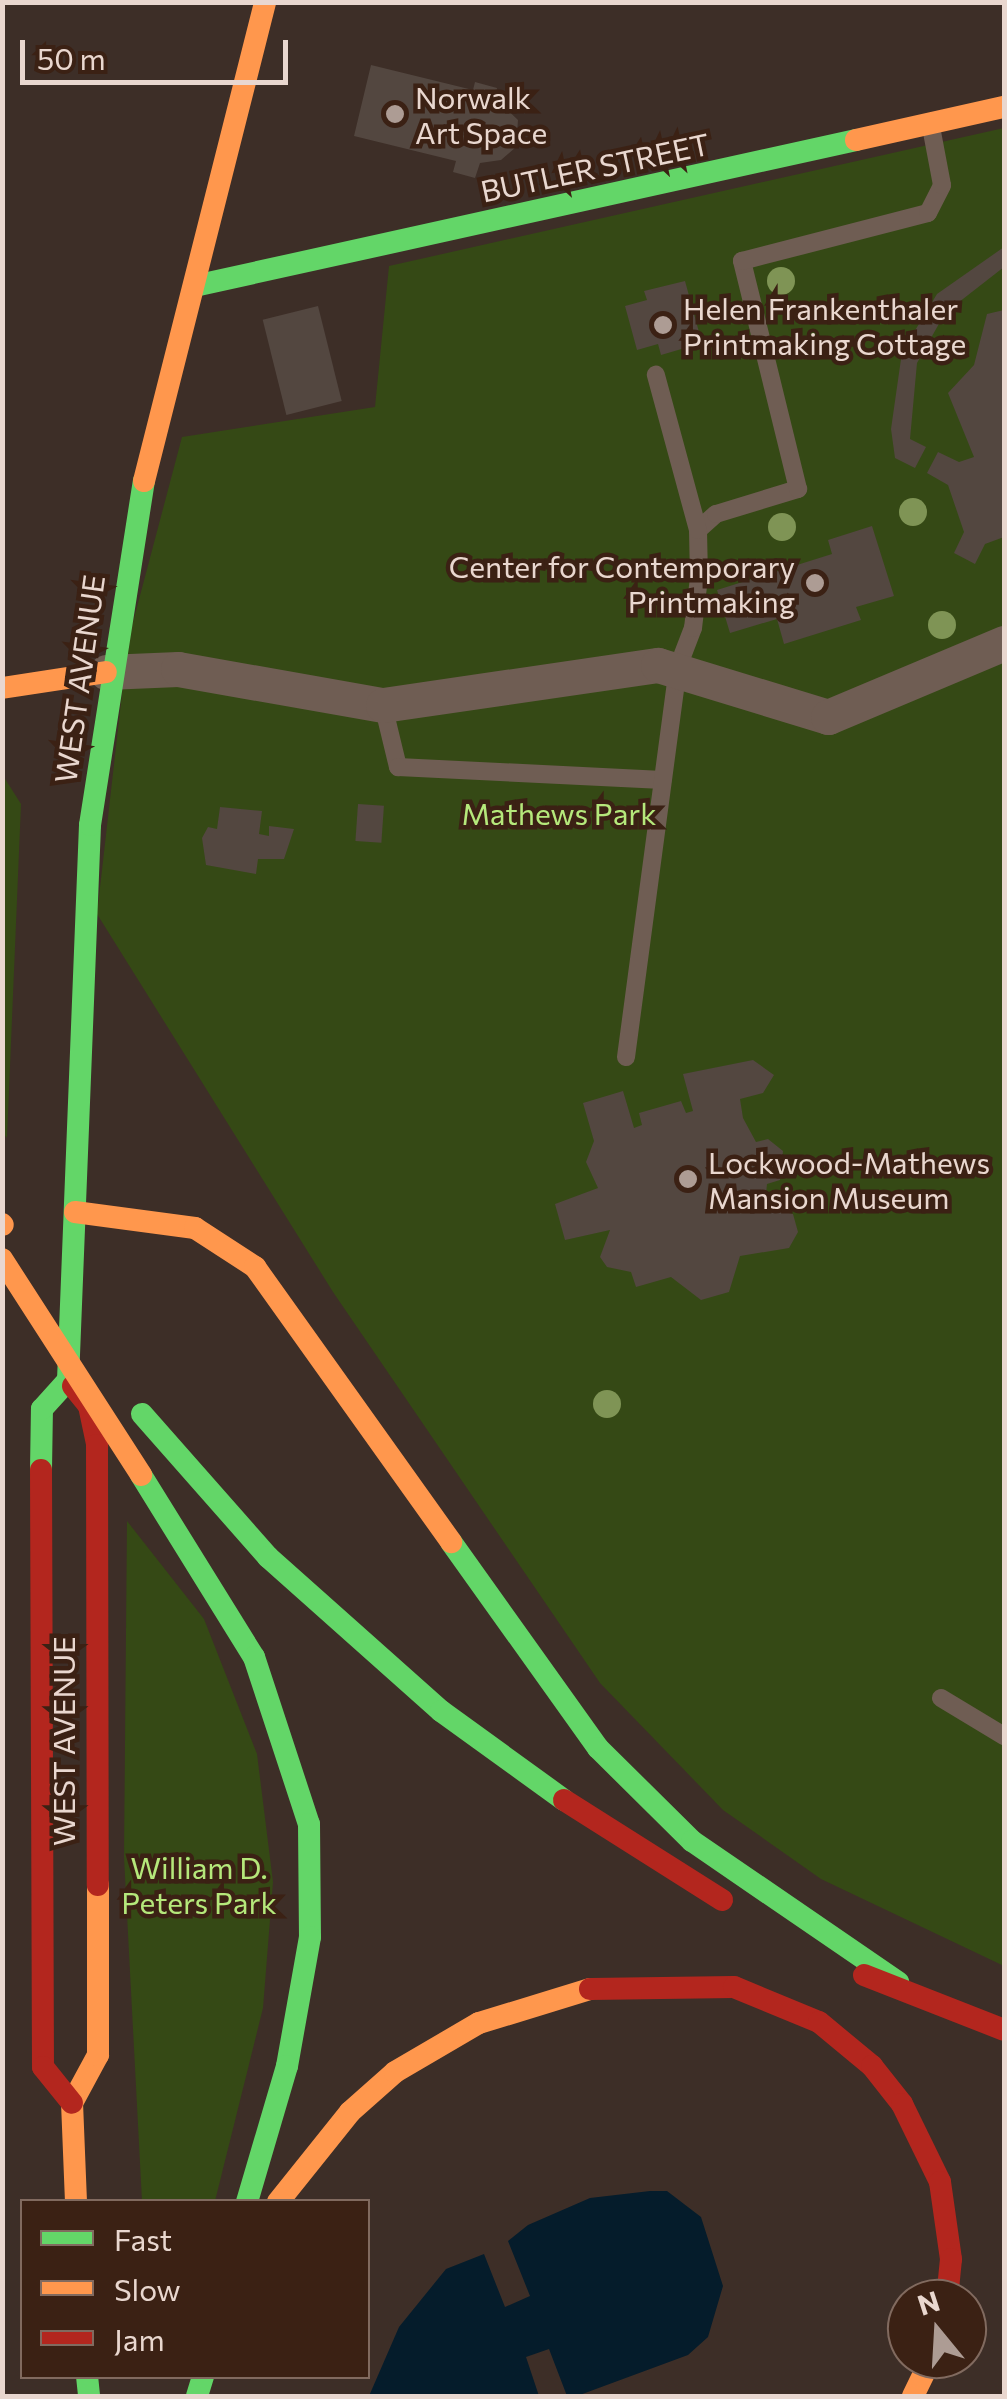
<!DOCTYPE html>
<html>
<head>
<meta charset="utf-8">
<style>
	body { margin:0 }
	#map { position:relative; width:1007px; height:2399px; overflow:hidden; background:#3d2e27; font-family:Commissioner,sans-serif }
	div>[style] { position:absolute }
	[style*='--x'] { left:calc(var(--x)*1px); top:calc(var(--y)*1px); width:calc(var(--w)*1px); rotate:calc(var(--a)*1deg) }
	.green>* { inset:0; background:#354915 }
	.water>* { inset:0; background:#051c2b }
	.building>* { inset:0; background:#534740; transform-origin:0 0 }
	.lane>* { height:18px; margin:-9px; padding:0 9px; transform-origin:9px; border-radius:9px; background:#6f5d53 }
	.street>* { height:35px; margin:-17.5px; padding:0 17.5px; transform-origin:17.5px; border-radius:17.5px; background:#6f5d53 }
	.fast>* { height:22px; margin:-11px; padding:0 11px; transform-origin:11px; border-radius:11px; background:#63d668 }
	.slow>* { height:22px; margin:-11px; padding:0 11px; transform-origin:11px; border-radius:11px; background:#ff974d }
	.jam>* { height:22px; margin:-11px; padding:0 11px; transform-origin:11px; border-radius:11px; background:#b3261e }
	.slow-bridge>* { height:22px; margin:-11px; padding:0 11px; transform-origin:11px; border-radius:11px; background:#ff974d }
	.trees>* { width:28px; height:28px; margin:-14px; border-radius:50%; background:#7f9455 }
	.dots>* { width:28px; height:28px; translate:-50% -50%; box-sizing:border-box; border:5px solid #3b2114; border-radius:50% }
	span { translate:-50% -50%; white-space:nowrap; text-align:center; line-height:1.15; -webkit-text-stroke:9px #3b2114; paint-order:stroke }
	.poi-label { font-size:30px; color:#e9d7cf }
	.left { translate:0 -50%; text-align:left }
	.right { translate:-100% -50%; text-align:right }
	.street-label { font-size:30px; color:#e9d7cf }
	.park-label { font-size:30px; color:#b5e87b }
	.frame { position:absolute; inset:0; border:5px solid #e9d7cf; pointer-events:none }
	.legend { position:absolute; left:20px; top:2199px; width:350px; height:180px; box-sizing:border-box; background:#3b2114; border:2px solid #816a5f; margin:0; padding:12px 18px; list-style:none; font-size:30px; color:#e9d7cf }
	.legend li { display:flex; align-items:center; gap:20px; height:50px }
	.legend b { width:50px; border:2px solid #816a5f }
	.north { position:absolute; left:887px; top:2279px; width:100px; height:100px; box-sizing:border-box; background:#3b2114; border:2px solid #816a5f; border-radius:50%; rotate:342deg; font-size:28px; font-weight:700; line-height:40px; text-align:center; color:#e9d7cf }
	.north::after { content:''; display:block; margin:auto; width:35px; height:45px; background:#ad9c94; clip-path:polygon(50% 0,100% 100%,50% 72%,0 100%) }
	.scale { position:absolute; left:20px; top:40px; width:268px; height:45px; box-sizing:border-box; border:5px solid #e9d7cf; border-top:0; padding-left:12px; font-size:30px; line-height:35px; white-space:nowrap; color:#e9d7cf; -webkit-text-stroke:8px #3b2114; paint-order:stroke }
</style>
</head>
<body>
<div id="map">
	<div class="green">
		<div style="clip-path:polygon(1004px 128px,1004px 1966px,821px 1879px,723px 1810px,600px 1683px,333px 1292px,97px 914px,128px 641px,182px 437px,375px 407px,389px 266px)"></div>
		<div style="clip-path:polygon(2px 774px,21px 804px,7px 1138px,2px 1132px)"></div>
		<div style="clip-path:polygon(127px 1521px,204px 1619px,257px 1754px,273px 1882px,263px 2008px,215px 2201px,142px 2201px,124px 1857px)"></div>
	</div>
	<div class="water">
		<div style="clip-path:polygon(650px 2191px,667px 2191px,701px 2217px,723px 2286px,708px 2337px,688px 2355px,577px 2396px,567px 2396px,549px 2349px,526px 2357px,539px 2396px,369px 2396px,399px 2327px,446px 2269px,484px 2254px,505px 2307px,530px 2296px,508px 2241px,528px 2225px,590px 2198px)"></div>
	</div>
	<div class="building">
		<div style="clip-path:polygon(371px 65px,473px 90px,475px 82px,497px 88px,496px 99px,518px 120px,516px 147px,501px 160px,480px 163px,475px 178px,453px 172px,456px 161px,354px 136px)"></div>
		<div style="clip-path:polygon(1004px 247px,1004px 267px,945px 313px,917px 363px,910px 439px,926px 447px,915px 468px,895px 458px,891px 429px,902px 352px,937px 294px)"></div>
		<div style="clip-path:polygon(685px 281px,702px 343px,661px 355px,658px 344px,637px 350px,625px 306px,647px 300px,644px 291px)"></div>
		<div style="left:318px;top:306px;width:98px;height:57px;rotate:76deg"></div>
		<div style="clip-path:polygon(1004px 310px,1004px 537px,985px 544px,975px 564px,954px 553px,964px 532px,948px 485px,927px 473px,938px 452px,959px 462px,974px 457px,948px 393px,974px 365px,987px 314px)"></div>
		<div style="clip-path:polygon(872px 526px,894px 596px,856px 607px,861px 620px,784px 644px,777px 619px,730px 633px,717px 590px,832px 554px,828px 540px)"></div>
		<div style="left:358px;top:804px;width:26px;height:37px;rotate:4deg"></div>
		<div style="clip-path:polygon(220px 807px,262px 811px,259px 834px,269px 836px,269px 826px,294px 829px,284px 859px,258px 859px,256px 874px,206px 865px,202px 838px,208px 827px,217px 829px)"></div>
		<div style="clip-path:polygon(753px 1060px,774px 1075px,763px 1093px,740px 1099px,743px 1118px,756px 1142px,768px 1139px,783px 1151px,780px 1180px,767px 1184px,766px 1194px,770px 1208px,793px 1214px,798px 1232px,789px 1248px,740px 1256px,729px 1292px,701px 1300px,671px 1277px,636px 1287px,631px 1272px,607px 1267px,600px 1257px,610px 1230px,565px 1240px,555px 1204px,598px 1188px,586px 1162px,594px 1141px,583px 1103px,623px 1091px,634px 1128px,642px 1125px,639px 1113px,681px 1101px,686px 1113px,693px 1111px,683px 1074px)"></div>
	</div>
	<div class="lane">
		<div style="--x:698;--y:530;--w:24;--a:-42"></div>
		<div style="--x:716;--y:514;--w:86;--a:-17"></div>
		<div style="--x:798;--y:489;--w:235;--a:-103.8"></div>
		<div style="--x:742;--y:261;--w:192;--a:-14.5"></div>
		<div style="--x:928;--y:213;--w:31;--a:-63"></div>
		<div style="--x:942;--y:185;--w:59;--a:-100.7"></div>
		<div style="--x:383;--y:705;--w:64;--a:76.4"></div>
		<div style="--x:398;--y:767;--w:265;--a:2.8"></div>
		<div style="--x:626;--y:1057;--w:393;--a:-82.4"></div>
		<div style="--x:678;--y:667;--w:42;--a:-69"></div>
		<div style="--x:693;--y:628;--w:50;--a:-83.2"></div>
		<div style="--x:699;--y:578;--w:48;--a:-91.2"></div>
		<div style="--x:698;--y:530;--w:161;--a:-105.2"></div>
		<div style="--x:941;--y:1698;--w:74;--a:31.1"></div>
	</div>
	<div class="street">
		<div style="--x:106;--y:672;--w:72;--a:-2.4"></div>
		<div style="--x:178;--y:669;--w:208;--a:10"></div>
		<div style="--x:383;--y:705;--w:278;--a:-8.3"></div>
		<div style="--x:658;--y:665;--w:178;--a:17"></div>
		<div style="--x:828;--y:717;--w:191;--a:-22.8"></div>
	</div>
	<div class="fast">
		<div style="--x:199;--y:285;--w:673;--a:-12.45"></div>
		<div style="--x:142;--y:1414;--w:191;--a:48.6"></div>
		<div style="--x:268;--y:1557;--w:232;--a:41.7"></div>
		<div style="--x:441;--y:1711;--w:152;--a:35.9"></div>
		<div style="--x:41;--y:1470;--w:61;--a:-89.1"></div>
		<div style="--x:42;--y:1409;--w:39;--a:-48"></div>
		<div style="--x:68;--y:1380;--w:555;--a:-87.73"></div>
		<div style="--x:90;--y:825;--w:348;--a:-81.1"></div>
		<div style="--x:141;--y:1475;--w:214;--a:58.2"></div>
		<div style="--x:254;--y:1657;--w:176;--a:71.8"></div>
		<div style="--x:309;--y:1824;--w:113;--a:89.5"></div>
		<div style="--x:310;--y:1937;--w:131;--a:100.1"></div>
		<div style="--x:287;--y:2066;--w:142;--a:106.4"></div>
		<div style="--x:451;--y:1542;--w:253;--a:54.5"></div>
		<div style="--x:598;--y:1748;--w:132;--a:44.7"></div>
		<div style="--x:692;--y:1841;--w:250;--a:34.4"></div>
		<div style="--x:87;--y:2376;--w:20;--a:84"></div>
		<div style="--x:197;--y:2396;--w:21;--a:-73"></div>
	</div>
	<div class="slow">
		<div style="--x:856;--y:140;--w:152;--a:-12.6"></div>
		<div style="--x:144;--y:481;--w:494;--a:-75.8"></div>
		<div style="--x:2;--y:688;--w:105;--a:-8.7"></div>
		<div style="--x:75;--y:1212;--w:121;--a:7.6"></div>
		<div style="--x:195;--y:1228;--w:72;--a:33"></div>
		<div style="--x:255;--y:1267;--w:338;--a:54.5"></div>
		<div style="--x:2;--y:1224;--w:1;--a:45"></div>
		<div style="--x:76;--y:2202;--w:99;--a:-92.3"></div>
		<div style="--x:72;--y:2103;--w:55;--a:-61.6"></div>
		<div style="--x:98;--y:2055;--w:170;--a:-90"></div>
		<div style="--x:278;--y:2202;--w:115;--a:-51.3"></div>
		<div style="--x:350;--y:2112;--w:60;--a:-41.6"></div>
		<div style="--x:395;--y:2072;--w:97;--a:-30.3"></div>
		<div style="--x:479;--y:2023;--w:116;--a:-17"></div>
		<div style="--x:913;--y:2396;--w:41;--a:-64.1"></div>
	</div>
	<div class="jam">
		<div style="--x:73;--y:1386;--w:26;--a:51"></div>
		<div style="--x:89;--y:1406;--w:40;--a:78"></div>
		<div style="--x:97;--y:1445;--w:440;--a:89.9"></div>
		<div style="--x:41;--y:1470;--w:597;--a:89.81"></div>
		<div style="--x:43;--y:2067;--w:46;--a:51.1"></div>
		<div style="--x:564;--y:1800;--w:187;--a:32.3"></div>
		<div style="--x:864;--y:1975;--w:150;--a:21.4"></div>
		<div style="--x:590;--y:1989;--w:144;--a:-0.8"></div>
		<div style="--x:734;--y:1987;--w:92;--a:22.4"></div>
		<div style="--x:819;--y:2022;--w:69;--a:39.7"></div>
		<div style="--x:872;--y:2066;--w:48;--a:51.7"></div>
		<div style="--x:902;--y:2104;--w:87;--a:64"></div>
		<div style="--x:940;--y:2182;--w:78;--a:81.9"></div>
		<div style="--x:951;--y:2259;--w:40;--a:95.7"></div>
	</div>
	<div class="slow-bridge">
		<div style="--x:2;--y:1259;--w:257;--a:57.2"></div>
	</div>
	<div class="trees">
		<div style="left:781px;top:281px"></div>
		<div style="left:913px;top:512px"></div>
		<div style="left:782px;top:527px"></div>
		<div style="left:942px;top:625px"></div>
		<div style="left:607px;top:1404px"></div>
	</div>
	<div class="dots">
		<div style="left:395px;top:114px;background:#ad9c94"></div>
		<div style="left:663px;top:325px;background:#ad9c94"></div>
		<div style="left:815px;top:583px;background:#ad9c94"></div>
		<div style="left:688px;top:1179px;background:#ad9c94"></div>
	</div>
	<div class="poi-label">
		<span class="left" style="left:415px;top:114px">Norwalk<br>Art Space</span>
		<span class="left" style="left:683px;top:325px">Helen Frankenthaler<br>Printmaking Cottage</span>
		<span class="right" style="left:795px;top:583px">Center for Contemporary<br>Printmaking</span>
		<span class="left" style="left:708px;top:1179px">Lockwood-Mathews<br>Mansion Museum</span>
	</div>
	<div class="street-label">
		<span style="left:595px;top:167px;rotate:-12deg">BUTLER STREET</span>
		<span style="left:79px;top:679px;rotate:-82deg">WEST AVENUE</span>
		<span style="left:63px;top:1741px;rotate:-90deg">WEST AVENUE</span>
	</div>
	<div class="park-label">
		<span style="left:559px;top:813px">Mathews Park</span>
		<span style="left:199px;top:1884px">William D.<br>Peters Park</span>
	</div>
	<div class="frame"></div>
	<ul class="legend">
	<li><b style="height:12px;background:#63d668"></b>Fast</li>
	<li><b style="height:12px;background:#ff974d"></b>Slow</li>
	<li><b style="height:12px;background:#b3261e"></b>Jam</li>
	</ul>
	<div class="north">N</div>
	<div class="scale">50 m</div>
</div>
</body>
</html>
